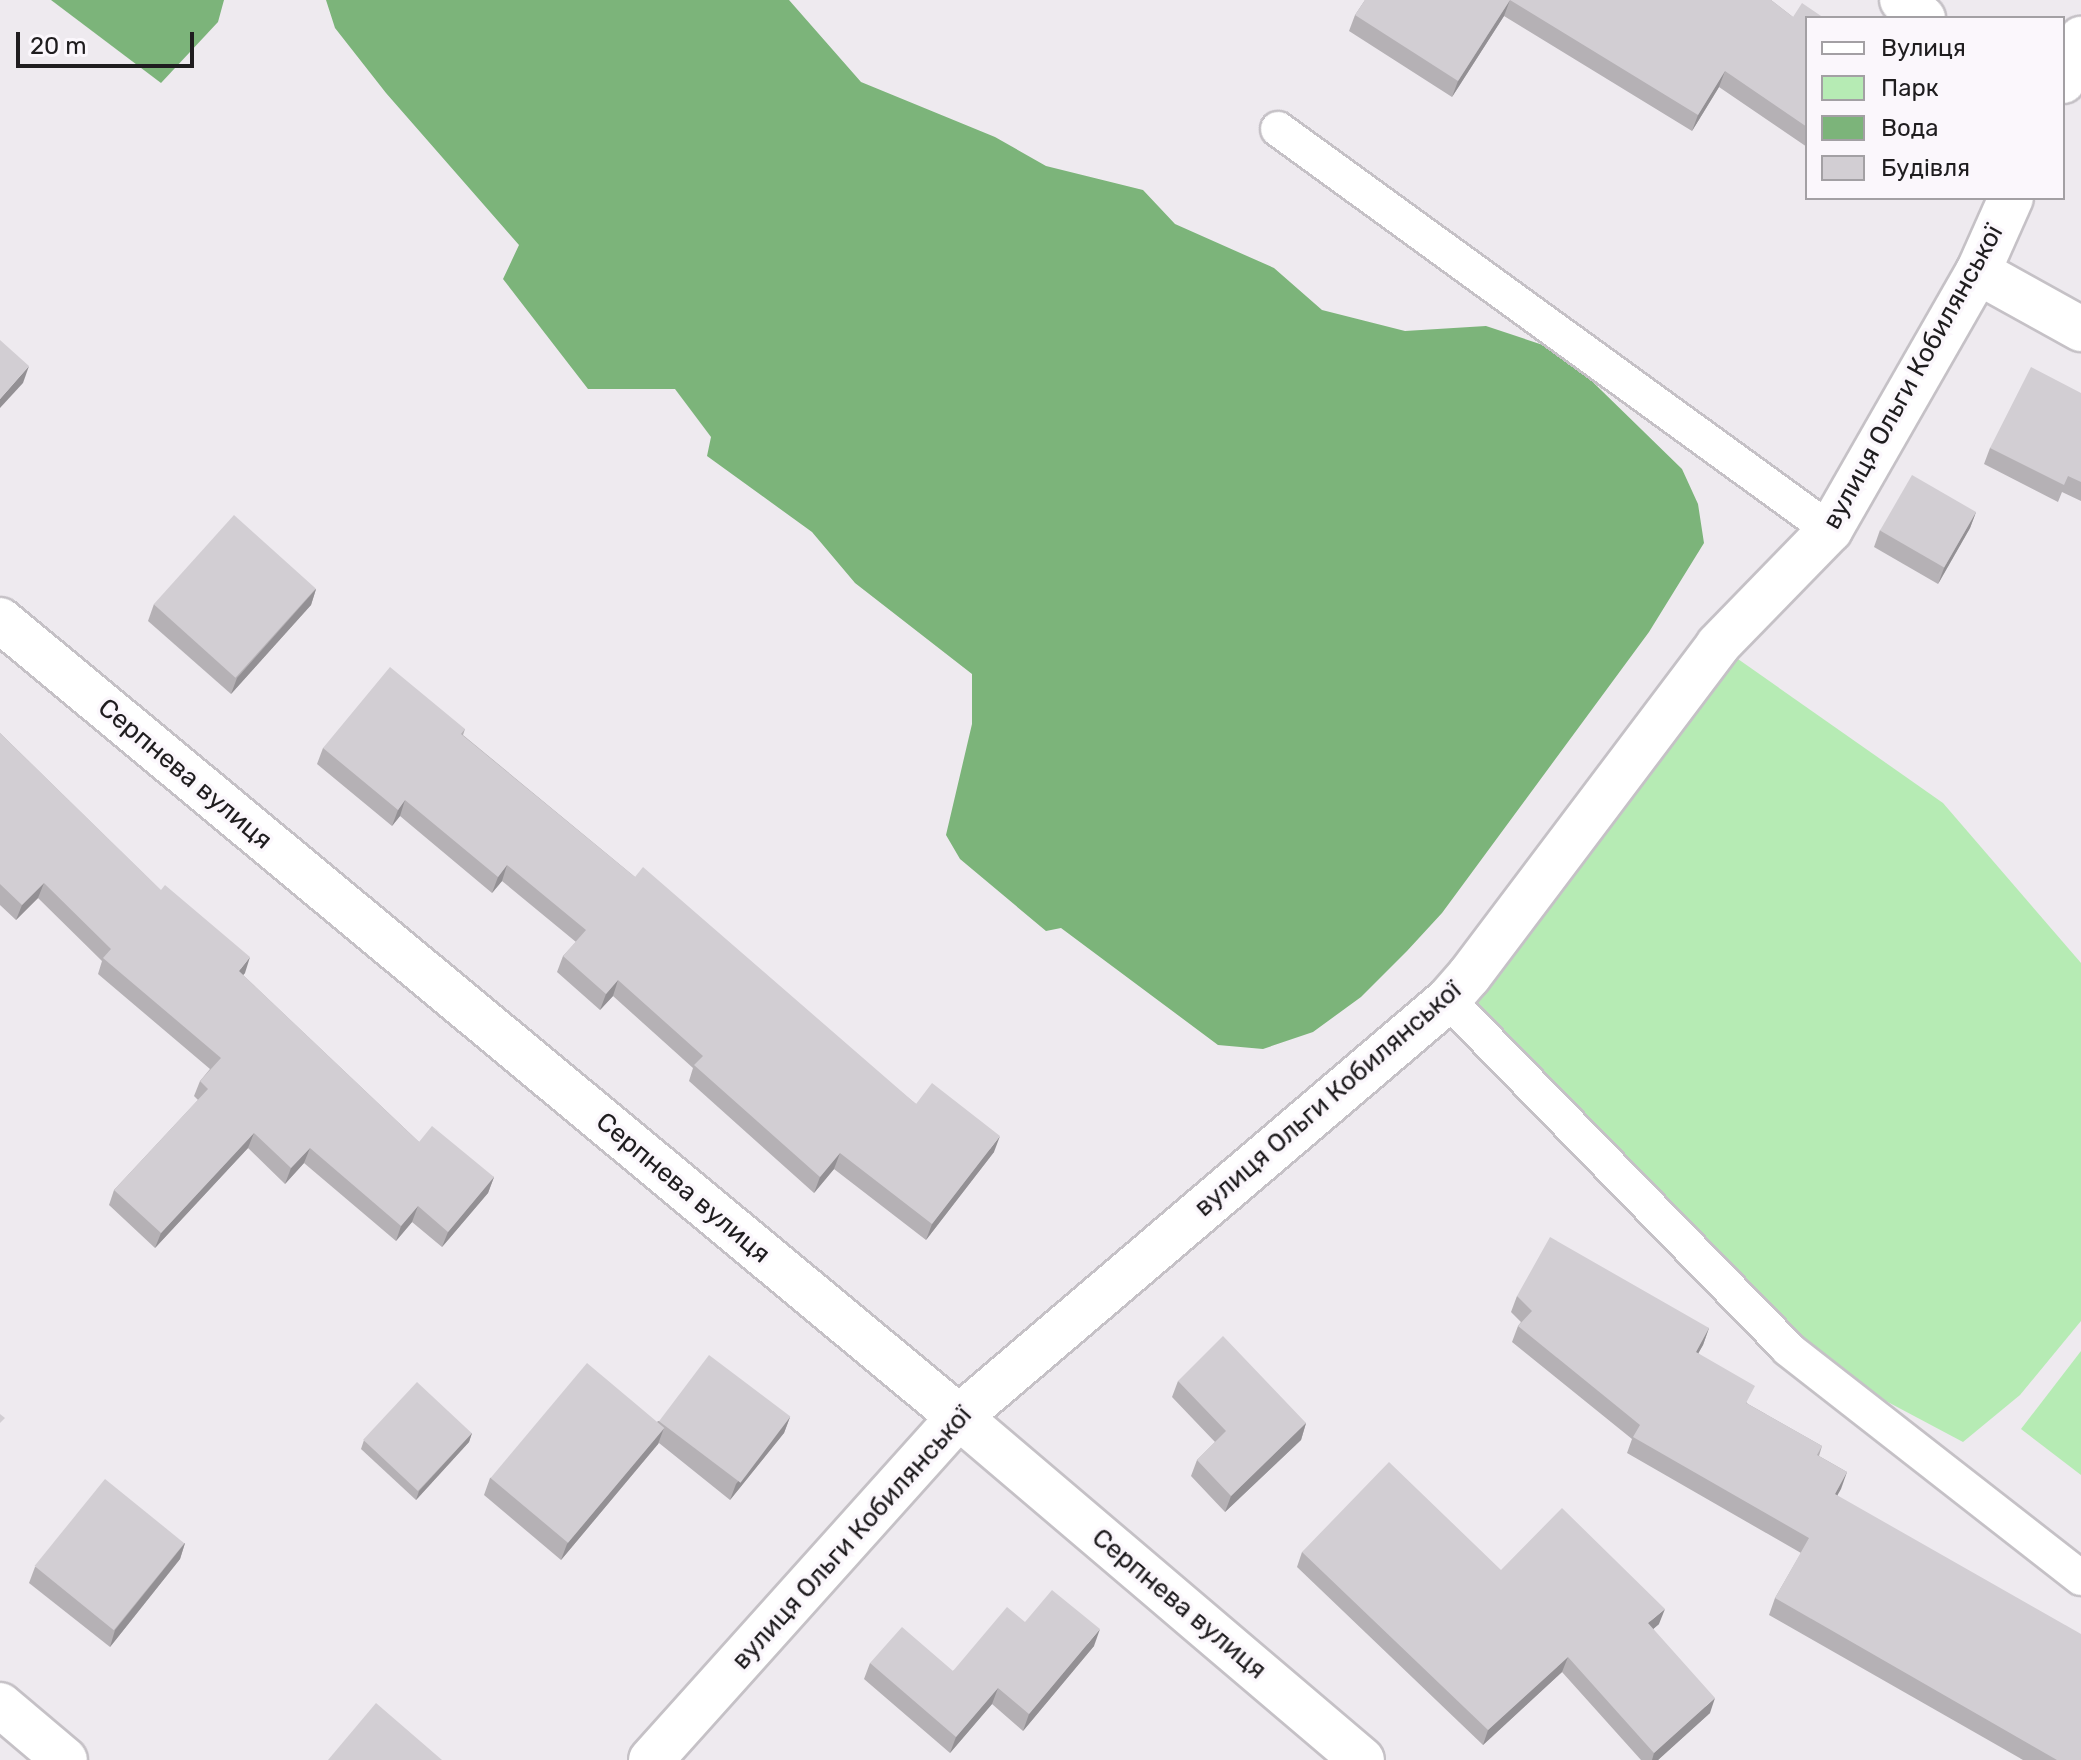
<!DOCTYPE html>
<html>
<head>
<meta charset="utf-8">
<style>
	body { margin:0 }
	#map { position:relative; width:2081px; height:1760px; overflow:hidden; background:#eeeaef; font-family:Rubik,sans-serif }
	div>[style] { position:absolute }
	[style*='--x'] { left:calc(var(--x)*1px); top:calc(var(--y)*1px); width:calc(var(--w)*1px); rotate:calc(var(--a)*1deg) }
	.green>* { inset:0; background:#b6ebb4 }
	.water>* { inset:0; background:#7cb47a }
	.roads { filter:drop-shadow(2px 0 #c5c1c6) drop-shadow(-2px 0 #c5c1c6) drop-shadow(0 2px #c5c1c6) drop-shadow(0 -2px #c5c1c6) }
	.service>* { height:34px; margin:-17px; padding:0 17px; transform-origin:17px; border-radius:17px; background:#fff }
	.minor>* { height:44px; margin:-22px; padding:0 22px; transform-origin:22px; border-radius:22px; background:#fff }
	.wall>* { inset:0; background:#b5b1b5 }
	.shaded-wall>* { inset:0; background:#939094 }
	.building>* { inset:0; background:#d2ced3; transform-origin:0 0 }
	span { translate:-50% -50%; white-space:nowrap; text-align:center; line-height:1.15; -webkit-text-stroke:7px #fbf7fc; paint-order:stroke }
	.street-label { font-size:26px; color:#1f1d1f }
	.legend { position:absolute; left:1805px; top:16px; width:260px; height:184px; box-sizing:border-box; background:#fbf7fc; border:2px solid #a3a0a4; margin:0; padding:10px 14px; list-style:none; font-size:24px; color:#1f1d1f }
	.legend li { display:flex; align-items:center; gap:16px; height:40px }
	.legend b { width:40px; border:2px solid #a3a0a4 }
	.scale { position:absolute; left:16px; top:32px; width:178px; height:36px; box-sizing:border-box; border:4px solid #1f1d1f; border-top:0; padding-left:10px; font-size:24px; line-height:28px; white-space:nowrap; color:#1f1d1f; -webkit-text-stroke:6px #fbf7fc; paint-order:stroke }
</style>
</head>
<body>
<div id="map">
	<div class="green">
		<div style="clip-path:polygon(1718px 645px,1943px 803px,2081px 963px,2081px 1321px,2020px 1395px,1963px 1442px,1788px 1349px,1448px 1000px)"></div>
		<div style="clip-path:polygon(2081px 1351px,2081px 1475px,2021px 1429px)"></div>
	</div>
	<div class="water">
		<div style="clip-path:polygon(51px 0,224px 0,218px 22px,161px 83px)"></div>
		<div style="clip-path:polygon(326px 0,789px 0,861px 82px,995px 137px,1046px 166px,1143px 190px,1175px 224px,1274px 268px,1322px 310px,1405px 331px,1486px 326px,1561px 351px,1682px 469px,1698px 504px,1704px 543px,1649px 632px,1442px 913px,1407px 951px,1361px 997px,1313px 1032px,1263px 1049px,1218px 1045px,1061px 928px,1046px 931px,960px 859px,946px 835px,972px 724px,972px 674px,855px 583px,812px 532px,707px 456px,711px 437px,675px 389px,588px 389px,503px 279px,519px 245px,386px 93px,335px 28px)"></div>
	</div>
	<div class="roads">
		<div class="service">
			<div style="--x:1278;--y:129;--w:682;--a:36"></div>
			<div style="--x:1448;--y:1000;--w:487;--a:45.7"></div>
			<div style="--x:1788;--y:1349;--w:372;--a:38"></div>
		</div>
		<div class="minor">
			<div style="--x:1902;--y:0;--w:28;--a:41"></div>
			<div style="--x:2063;--y:81;--w:46;--a:-66.8"></div>
			<div style="--x:1978;--y:272;--w:118;--a:29"></div>
			<div style="--x:0;--y:620;--w:1247;--a:39.73"></div>
			<div style="--x:959;--y:1417;--w:529;--a:40.4"></div>
			<div style="--x:0;--y:1705;--w:85;--a:40.2"></div>
			<div style="--x:651;--y:1760;--w:461;--a:-48.1"></div>
			<div style="--x:959;--y:1417;--w:643;--a:-40.46"></div>
			<div style="--x:1448;--y:1000;--w:32;--a:-49"></div>
			<div style="--x:1469;--y:976;--w:414;--a:-53"></div>
			<div style="--x:1718;--y:645;--w:161;--a:-45.8"></div>
			<div style="--x:1830;--y:530;--w:297;--a:-60.2"></div>
			<div style="--x:1978;--y:272;--w:81;--a:-66"></div>
		</div>
	</div>
	<div class="wall">
		<div style="clip-path:polygon(1365px 0,1771px 0,1793px 17px,1807px 18px,1807px 147px,1719px 87px,1692px 131px,1504px 16px,1452px 97px,1349px 31px,1355px 15px)"></div>
		<div style="clip-path:polygon(2081px 393px,2081px 501px,2062px 492px,2058px 502px,1984px 464px,1990px 448px)"></div>
		<div style="clip-path:polygon(1976px 512px,1970px 528px,1938px 584px,1874px 547px,1880px 530px)"></div>
		<div style="clip-path:polygon(316px 589px,311px 605px,231px 694px,148px 621px,154px 604px)"></div>
		<div style="clip-path:polygon(465px 729px,463px 735px,635px 877px,916px 1104px,994px 1152px,926px 1240px,834px 1169px,814px 1193px,689px 1081px,693px 1068px,613px 996px,600px 1010px,557px 972px,563px 956px,576px 942px,502px 881px,492px 893px,400px 816px,392px 826px,317px 764px,323px 748px)"></div>
		<div style="clip-path:polygon(0 733px,245px 973px,243px 975px,419px 1142px,494px 1177px,488px 1193px,442px 1247px,412px 1222px,396px 1241px,304px 1163px,285px 1184px,248px 1148px,155px 1248px,109px 1205px,114px 1190px,198px 1100px,194px 1096px,200px 1081px,210px 1069px,98px 974px,102px 961px,38px 898px,16px 920px,0 905px)"></div>
		<div style="clip-path:polygon(1517px 1296px,1709px 1328px,1703px 1345px,1698px 1353px,1748px 1404px,1822px 1446px,1819px 1456px,1847px 1472px,1837px 1495px,2081px 1760px,2023px 1760px,1769px 1615px,1775px 1598px,1801px 1553px,1627px 1453px,1632px 1439px,1512px 1342px,1518px 1326px,1521px 1322px,1511px 1312px)"></div>
		<div style="clip-path:polygon(1178px 1381px,1306px 1423px,1301px 1440px,1225px 1512px,1191px 1476px,1197px 1460px,1215px 1442px,1172px 1397px)"></div>
		<div style="clip-path:polygon(790px 1417px,784px 1433px,730px 1500px,659px 1443px,561px 1560px,484px 1495px,490px 1478px,657px 1422px,658px 1421px)"></div>
		<div style="clip-path:polygon(472px 1433px,469px 1442px,416px 1500px,361px 1449px,364px 1440px)"></div>
		<div style="clip-path:polygon(185px 1543px,180px 1559px,110px 1647px,29px 1583px,35px 1567px)"></div>
		<div style="clip-path:polygon(1302px 1552px,1501px 1570px,1659px 1624px,1653px 1629px,1710px 1713px,1658px 1760px,1641px 1760px,1562px 1672px,1483px 1745px,1297px 1567px)"></div>
		<div style="clip-path:polygon(1025px 1622px,1094px 1646px,1023px 1731px,992px 1704px,950px 1753px,864px 1679px,870px 1663px,953px 1671px)"></div>
	</div>
	<div class="shaded-wall">
		<div style="clip-path:polygon(1510px 0,1504px 16px,1452px 97px,1458px 81px)"></div>
		<div style="clip-path:polygon(1725px 71px,1719px 87px,1692px 131px,1698px 115px)"></div>
		<div style="clip-path:polygon(29px 366px,23px 383px,0 408px,0 399px)"></div>
		<div style="clip-path:polygon(1976px 512px,1970px 528px,1938px 584px,1944px 568px)"></div>
		<div style="clip-path:polygon(316px 589px,311px 605px,231px 694px,237px 678px)"></div>
		<div style="clip-path:polygon(405px 800px,400px 816px,392px 826px,398px 810px)"></div>
		<div style="clip-path:polygon(507px 865px,502px 881px,492px 893px,498px 877px)"></div>
		<div style="clip-path:polygon(44px 883px,38px 898px,16px 920px,22px 905px)"></div>
		<div style="clip-path:polygon(250px 957px,245px 973px,233px 986px,239px 971px)"></div>
		<div style="clip-path:polygon(618px 980px,613px 996px,600px 1010px,606px 994px)"></div>
		<div style="clip-path:polygon(254px 1133px,248px 1148px,155px 1248px,161px 1233px)"></div>
		<div style="clip-path:polygon(1000px 1136px,994px 1152px,926px 1240px,932px 1224px)"></div>
		<div style="clip-path:polygon(310px 1148px,304px 1163px,285px 1184px,291px 1168px)"></div>
		<div style="clip-path:polygon(840px 1153px,834px 1169px,814px 1193px,820px 1177px)"></div>
		<div style="clip-path:polygon(494px 1177px,488px 1193px,442px 1247px,448px 1232px)"></div>
		<div style="clip-path:polygon(418px 1206px,412px 1222px,396px 1241px,401px 1226px)"></div>
		<div style="clip-path:polygon(1709px 1328px,1703px 1345px,1690px 1368px,1696px 1352px)"></div>
		<div style="clip-path:polygon(790px 1417px,784px 1433px,730px 1500px,736px 1484px)"></div>
		<div style="clip-path:polygon(1306px 1423px,1301px 1440px,1225px 1512px,1231px 1496px)"></div>
		<div style="clip-path:polygon(664px 1428px,658px 1444px,561px 1560px,567px 1544px)"></div>
		<div style="clip-path:polygon(472px 1433px,469px 1442px,416px 1500px,419px 1491px)"></div>
		<div style="clip-path:polygon(1847px 1472px,1841px 1489px,1829px 1510px,1835px 1494px)"></div>
		<div style="clip-path:polygon(185px 1543px,180px 1559px,110px 1647px,115px 1630px)"></div>
		<div style="clip-path:polygon(1665px 1609px,1659px 1624px,1643px 1638px,1648px 1623px)"></div>
		<div style="clip-path:polygon(1100px 1629px,1094px 1646px,1023px 1731px,1029px 1714px)"></div>
		<div style="clip-path:polygon(1568px 1657px,1562px 1672px,1483px 1745px,1488px 1730px)"></div>
		<div style="clip-path:polygon(998px 1688px,992px 1704px,950px 1753px,956px 1737px)"></div>
		<div style="clip-path:polygon(1715px 1698px,1710px 1713px,1658px 1760px,1652px 1760px,1654px 1753px)"></div>
	</div>
	<div class="building">
		<div style="clip-path:polygon(1365px 0,1510px 0,1458px 81px,1355px 15px)"></div>
		<div style="clip-path:polygon(1510px 0,1771px 0,1793px 17px,1802px 3px,1824px 18px,1807px 18px,1807px 127px,1725px 71px,1698px 115px)"></div>
		<div style="clip-path:polygon(0 340px,29px 366px,0 399px)"></div>
		<div style="clip-path:polygon(2031px 367px,2081px 393px,2081px 482px,2068px 476px,2064px 485px,1990px 448px)"></div>
		<div style="left:1912px;top:475px;width:74px;height:64px;rotate:30deg"></div>
		<div style="left:234px;top:515px;width:110px;height:120px;rotate:42deg"></div>
		<div style="clip-path:polygon(390px 667px,465px 729px,461px 734px,635px 877px,643px 867px,916px 1104px,932px 1083px,1000px 1136px,932px 1224px,840px 1153px,820px 1177px,694px 1065px,703px 1056px,618px 980px,606px 994px,563px 956px,586px 930px,507px 865px,498px 877px,405px 800px,398px 810px,323px 748px)"></div>
		<div style="clip-path:polygon(0 733px,161px 890px,165px 885px,250px 957px,239px 971px,419px 1142px,432px 1126px,494px 1177px,448px 1232px,418px 1206px,401px 1226px,310px 1148px,291px 1168px,254px 1133px,161px 1233px,114px 1190px,208px 1089px,200px 1081px,221px 1058px,103px 958px,111px 949px,44px 883px,22px 905px,0 884px)"></div>
		<div style="clip-path:polygon(1550px 1237px,1709px 1328px,1696px 1352px,1755px 1386px,1746px 1403px,1822px 1446px,1817px 1455px,1847px 1472px,1835px 1494px,2081px 1634px,2081px 1760px,2057px 1760px,1775px 1598px,1809px 1538px,1633px 1437px,1640px 1425px,1518px 1326px,1532px 1311px,1517px 1296px)"></div>
		<div style="clip-path:polygon(1223px 1336px,1306px 1423px,1231px 1496px,1197px 1460px,1226px 1431px,1178px 1381px)"></div>
		<div style="left:709px;top:1355px;width:102px;height:83px;rotate:37deg"></div>
		<div style="left:587px;top:1363px;width:101px;height:150px;rotate:40deg"></div>
		<div style="left:417px;top:1382px;width:75px;height:79px;rotate:43deg"></div>
		<div style="clip-path:polygon(0 1414px,5px 1418px,0 1423px)"></div>
		<div style="clip-path:polygon(1389px 1462px,1501px 1570px,1562px 1508px,1665px 1609px,1648px 1623px,1715px 1698px,1654px 1753px,1568px 1657px,1488px 1730px,1302px 1552px)"></div>
		<div style="left:105px;top:1479px;width:102px;height:112px;rotate:39deg"></div>
		<div style="clip-path:polygon(1052px 1590px,1100px 1629px,1029px 1714px,998px 1688px,956px 1737px,870px 1663px,902px 1627px,953px 1671px,1007px 1607px,1025px 1622px)"></div>
		<div style="clip-path:polygon(376px 1703px,442px 1760px,328px 1760px)"></div>
	</div>
	<div class="street-label">
		<span style="left:1913px;top:377px;rotate:-61deg">вулиця Ольги Кобилянської</span>
		<span style="left:185px;top:774px;rotate:40deg">Серпнева вулиця</span>
		<span style="left:1328px;top:1099px;rotate:-41deg">вулиця Ольги Кобилянської</span>
		<span style="left:683px;top:1188px;rotate:40deg">Серпнева вулиця</span>
		<span style="left:852px;top:1538px;rotate:-48deg">вулиця Ольги Кобилянської</span>
		<span style="left:1179px;top:1604px;rotate:40deg">Серпнева вулиця</span>
	</div>
	<ul class="legend">
	<li><b style="height:10px;background:#fff"></b>Вулиця</li>
	<li><b style="height:22px;background:#b6ebb4"></b>Парк</li>
	<li><b style="height:22px;background:#7cb47a"></b>Вода</li>
	<li><b style="height:22px;background:#d2ced3"></b>Будівля</li>
	</ul>
	<div class="scale">20 m</div>
</div>
</body>
</html>
